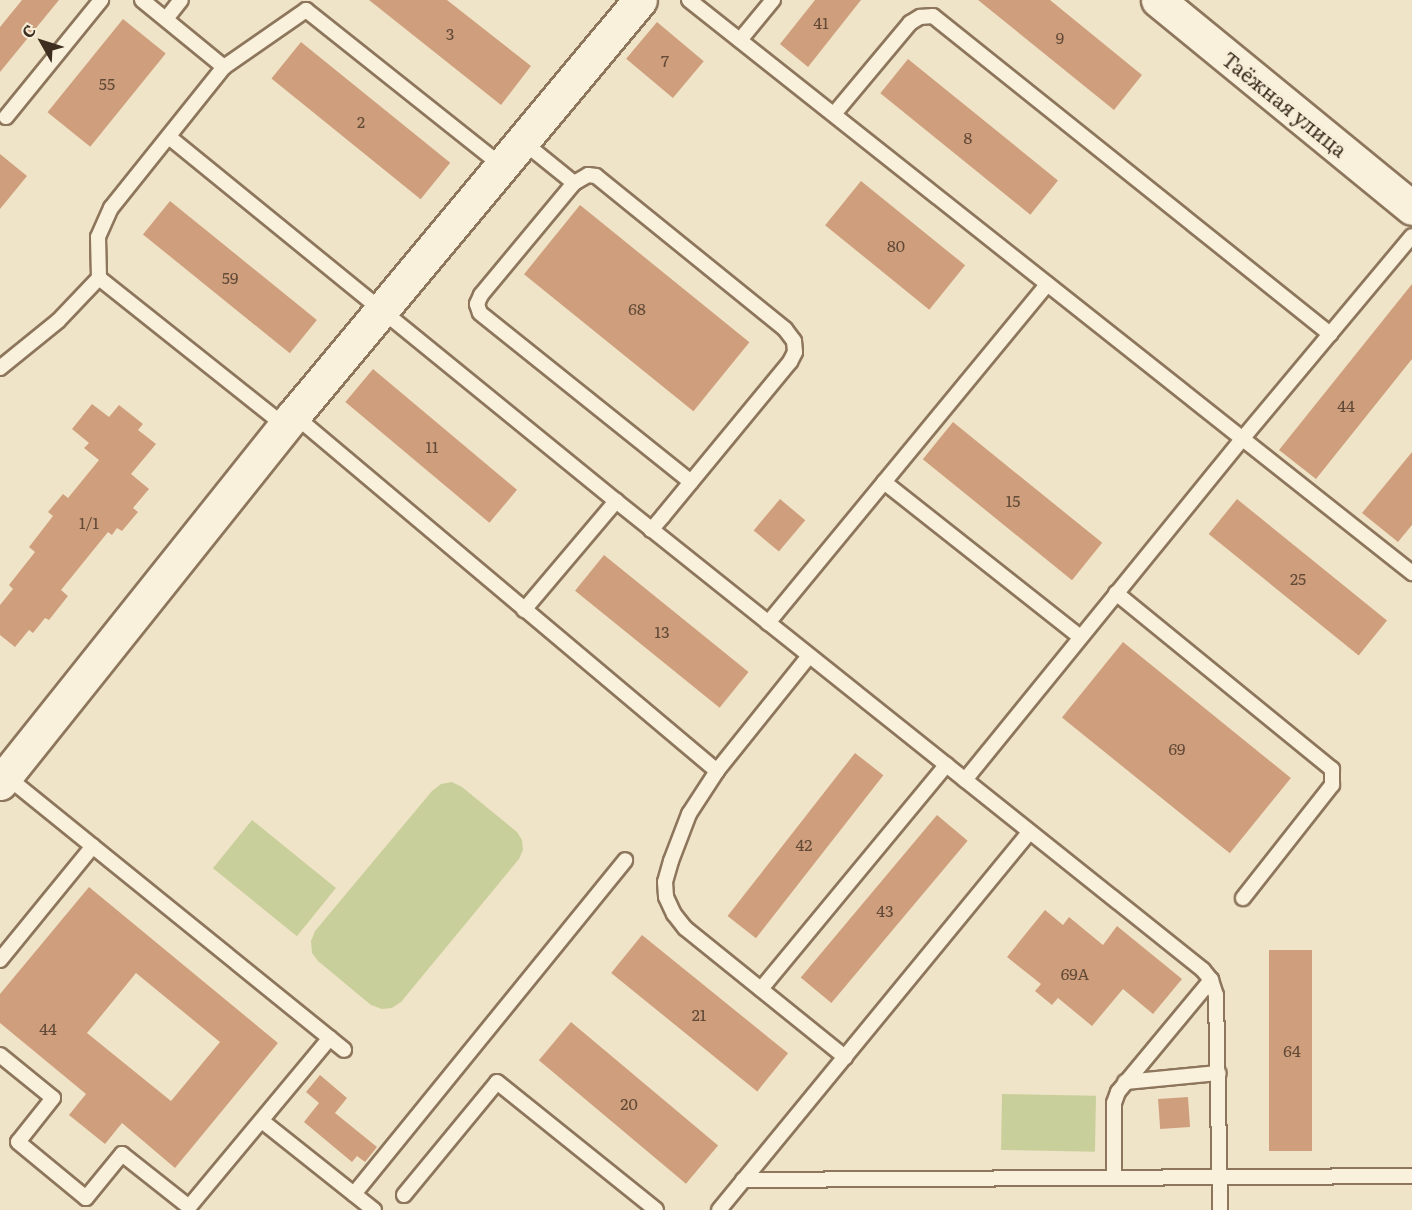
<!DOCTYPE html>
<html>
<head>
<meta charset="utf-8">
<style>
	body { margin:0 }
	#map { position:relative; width:1412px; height:1210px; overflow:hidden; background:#f0e4c8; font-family:Literata,serif }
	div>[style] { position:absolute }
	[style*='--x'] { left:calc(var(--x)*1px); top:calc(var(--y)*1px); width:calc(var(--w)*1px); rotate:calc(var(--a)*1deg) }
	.green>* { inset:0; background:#c9cf9b; transform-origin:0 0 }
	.building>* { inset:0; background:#cf9f7d; transform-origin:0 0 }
	.roads { filter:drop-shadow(2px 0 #8d765c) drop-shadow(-2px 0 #8d765c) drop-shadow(0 2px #8d765c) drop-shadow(0 -2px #8d765c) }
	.service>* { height:14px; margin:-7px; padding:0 7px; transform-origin:7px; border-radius:7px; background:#faf1dc }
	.tertiary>* { height:33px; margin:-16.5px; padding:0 16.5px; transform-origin:16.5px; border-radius:16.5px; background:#faf1dc }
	span { translate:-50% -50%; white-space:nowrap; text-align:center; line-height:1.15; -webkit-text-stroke:6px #f7eed8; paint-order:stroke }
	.number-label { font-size:16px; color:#624a37 }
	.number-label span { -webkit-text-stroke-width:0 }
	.street-label { font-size:20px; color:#3d2e20 }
	.north { position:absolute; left:12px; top:12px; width:60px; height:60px; -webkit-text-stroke:4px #f7eed8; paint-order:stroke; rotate:309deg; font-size:16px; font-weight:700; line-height:24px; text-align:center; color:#3d2e20 }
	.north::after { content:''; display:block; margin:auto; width:21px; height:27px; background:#3d2e20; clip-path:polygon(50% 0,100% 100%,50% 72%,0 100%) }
</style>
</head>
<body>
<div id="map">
	<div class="green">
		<div style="clip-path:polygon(452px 782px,462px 787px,517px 832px,522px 840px,523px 850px,519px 859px,401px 1002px,392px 1008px,382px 1009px,371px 1005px,318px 961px,312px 953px,311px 941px,315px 931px,432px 791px,441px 784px)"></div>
		<div style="left:252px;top:820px;width:108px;height:62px;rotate:39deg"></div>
		<div style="left:1002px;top:1094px;width:94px;height:56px;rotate:1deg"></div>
	</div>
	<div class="building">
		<div style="clip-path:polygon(22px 0,59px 0,0 72px,0 27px)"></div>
		<div style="clip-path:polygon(369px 0,447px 0,531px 66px,501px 105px)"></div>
		<div style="clip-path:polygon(815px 0,861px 0,808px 67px,780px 44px)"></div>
		<div style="clip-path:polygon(978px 0,1050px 0,1142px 75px,1114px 110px)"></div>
		<div style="left:123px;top:19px;width:55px;height:120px;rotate:39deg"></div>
		<div style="left:657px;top:22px;width:61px;height:48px;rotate:40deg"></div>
		<div style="left:301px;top:42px;width:192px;height:47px;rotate:39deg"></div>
		<div style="left:908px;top:59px;width:193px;height:44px;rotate:39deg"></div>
		<div style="clip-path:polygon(0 154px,27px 176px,0 209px)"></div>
		<div style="left:861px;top:181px;width:134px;height:57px;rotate:39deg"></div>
		<div style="left:170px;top:201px;width:189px;height:43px;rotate:39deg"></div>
		<div style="left:580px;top:205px;width:218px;height:89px;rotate:39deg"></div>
		<div style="clip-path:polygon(1412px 284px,1412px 359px,1316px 479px,1279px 450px)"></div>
		<div style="left:373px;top:369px;width:188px;height:43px;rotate:40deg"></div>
		<div style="clip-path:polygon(92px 404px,109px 417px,119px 405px,143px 424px,138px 430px,156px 444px,131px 474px,149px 489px,133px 508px,138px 512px,122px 531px,117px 528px,112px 535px,108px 532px,61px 590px,68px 596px,49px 620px,45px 618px,33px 633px,29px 630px,15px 647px,0 635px,0 605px,13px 589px,9px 585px,35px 552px,29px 547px,53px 516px,48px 512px,63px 494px,68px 498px,99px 460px,84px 448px,89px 443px,72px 429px)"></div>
		<div style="left:953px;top:422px;width:192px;height:48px;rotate:39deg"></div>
		<div style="clip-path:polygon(1412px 452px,1412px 525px,1398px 542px,1362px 513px)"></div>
		<div style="left:780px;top:499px;width:33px;height:41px;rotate:40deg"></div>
		<div style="left:1237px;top:499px;width:193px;height:45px;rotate:39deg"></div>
		<div style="left:604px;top:555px;width:186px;height:46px;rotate:39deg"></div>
		<div style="left:1123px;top:642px;width:216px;height:97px;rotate:39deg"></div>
		<div style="left:855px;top:753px;width:36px;height:207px;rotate:38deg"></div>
		<div style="left:937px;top:815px;width:40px;height:212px;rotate:40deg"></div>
		<div style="clip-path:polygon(evenodd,89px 887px,278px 1043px,175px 1168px,122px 1123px,105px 1144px,69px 1115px,86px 1094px,0 1023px,0 994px,89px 887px,136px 973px,220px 1042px,171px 1101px,87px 1033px,136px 973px)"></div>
		<div style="clip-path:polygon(1045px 910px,1063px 925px,1069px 917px,1103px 945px,1117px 926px,1182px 979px,1153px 1014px,1123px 989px,1092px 1026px,1058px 998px,1052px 1005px,1035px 991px,1041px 984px,1007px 957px)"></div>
		<div style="left:642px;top:935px;width:188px;height:49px;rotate:39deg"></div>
		<div style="left:1269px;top:950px;width:43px;height:201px"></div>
		<div style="left:571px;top:1022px;width:192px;height:50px;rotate:40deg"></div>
		<div style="clip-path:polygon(320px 1075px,347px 1098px,335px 1113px,377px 1147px,365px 1162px,357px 1156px,352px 1162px,304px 1122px,319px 1103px,306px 1092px)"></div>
		<div style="left:1188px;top:1097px;width:30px;height:30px;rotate:86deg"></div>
	</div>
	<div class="roads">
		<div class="service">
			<div style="--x:142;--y:0;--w:106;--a:39.3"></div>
			<div style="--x:689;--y:0;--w:923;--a:38.4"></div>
			<div style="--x:166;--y:19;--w:24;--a:-52"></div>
			<div style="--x:740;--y:40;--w:52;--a:-50.5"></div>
			<div style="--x:834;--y:114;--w:119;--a:-50.1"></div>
			<div style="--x:910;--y:23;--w:12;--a:-31"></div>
			<div style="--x:920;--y:17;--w:13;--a:-4"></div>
			<div style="--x:933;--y:16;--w:509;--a:38.69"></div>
			<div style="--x:6;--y:117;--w:151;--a:-50.9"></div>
			<div style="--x:169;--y:137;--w:576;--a:39.16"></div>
			<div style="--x:616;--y:501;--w:751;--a:38.62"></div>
			<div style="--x:1203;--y:970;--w:13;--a:51"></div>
			<div style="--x:1211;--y:980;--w:16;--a:72"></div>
			<div style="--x:1216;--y:995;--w:215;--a:88.9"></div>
			<div style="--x:522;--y:141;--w:67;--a:38.9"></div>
			<div style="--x:0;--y:368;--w:75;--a:-39"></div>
			<div style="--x:58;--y:321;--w:59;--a:-46.4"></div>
			<div style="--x:294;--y:415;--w:553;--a:40.08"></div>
			<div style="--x:285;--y:426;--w:238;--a:-141.5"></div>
			<div style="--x:99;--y:278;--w:41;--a:-91.4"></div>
			<div style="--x:98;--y:237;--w:32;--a:-66"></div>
			<div style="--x:111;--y:208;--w:181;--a:-51.3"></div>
			<div style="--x:224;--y:67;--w:100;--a:-34.8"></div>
			<div style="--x:306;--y:10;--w:249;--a:38.5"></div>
			<div style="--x:884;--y:482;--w:250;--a:38.3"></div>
			<div style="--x:651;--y:530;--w:18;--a:-49"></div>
			<div style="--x:663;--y:516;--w:44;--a:-50.5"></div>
			<div style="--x:691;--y:482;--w:156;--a:-50.5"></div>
			<div style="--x:790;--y:362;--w:11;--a:-63"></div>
			<div style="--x:795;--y:352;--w:11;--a:-95"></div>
			<div style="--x:794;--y:341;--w:15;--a:-127"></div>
			<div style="--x:785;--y:329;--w:243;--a:-141"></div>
			<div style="--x:596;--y:176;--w:8;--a:-173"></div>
			<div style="--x:588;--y:175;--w:16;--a:150"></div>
			<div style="--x:574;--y:183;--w:146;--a:129.7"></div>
			<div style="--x:481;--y:295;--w:10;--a:114"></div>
			<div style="--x:477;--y:304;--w:9;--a:72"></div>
			<div style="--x:480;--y:313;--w:270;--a:38.7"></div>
			<div style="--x:1116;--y:593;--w:279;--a:39.2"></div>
			<div style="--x:1332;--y:769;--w:16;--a:90"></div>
			<div style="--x:1332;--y:785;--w:144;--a:128.2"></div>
			<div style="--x:524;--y:610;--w:143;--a:-49.8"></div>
			<div style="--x:768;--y:623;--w:439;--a:-50.5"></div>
			<div style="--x:809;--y:656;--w:147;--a:128.7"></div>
			<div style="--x:717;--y:771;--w:51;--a:123.1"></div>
			<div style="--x:689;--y:814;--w:50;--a:111"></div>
			<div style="--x:671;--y:861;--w:22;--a:106"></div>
			<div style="--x:665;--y:882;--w:15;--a:86"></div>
			<div style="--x:666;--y:897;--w:19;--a:65"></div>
			<div style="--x:674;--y:914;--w:18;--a:52"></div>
			<div style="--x:685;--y:928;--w:206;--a:38.9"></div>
			<div style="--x:6;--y:776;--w:435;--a:39"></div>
			<div style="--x:965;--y:780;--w:441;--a:-50.9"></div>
			<div style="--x:1243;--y:438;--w:263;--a:-50.1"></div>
			<div style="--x:0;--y:960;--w:147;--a:-50.8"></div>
			<div style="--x:761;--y:989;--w:291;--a:-50.4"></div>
			<div style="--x:0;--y:1055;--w:68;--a:39.1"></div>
			<div style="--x:53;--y:1098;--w:56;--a:128.5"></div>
			<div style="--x:18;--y:1142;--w:88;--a:39.5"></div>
			<div style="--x:86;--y:1198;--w:57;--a:-50.7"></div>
			<div style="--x:122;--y:1154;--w:85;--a:38.3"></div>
			<div style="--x:189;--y:1207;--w:220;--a:-50.2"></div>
			<div style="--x:1125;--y:1082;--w:94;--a:-5.5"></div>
			<div style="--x:262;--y:1121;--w:143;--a:38.5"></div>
			<div style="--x:1114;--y:1177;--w:74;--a:-90"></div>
			<div style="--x:1114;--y:1103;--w:12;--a:-70"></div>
			<div style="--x:1118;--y:1092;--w:146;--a:-50.3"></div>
			<div style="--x:743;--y:1180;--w:669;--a:-0.34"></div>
			<div style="--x:354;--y:1194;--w:430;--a:-50.9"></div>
			<div style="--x:404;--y:1195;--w:146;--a:-50.5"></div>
			<div style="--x:497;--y:1082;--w:204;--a:38.8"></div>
			<div style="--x:719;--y:1210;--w:489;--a:-50.6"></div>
		</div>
		<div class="tertiary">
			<div style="--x:1158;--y:0;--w:328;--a:39.3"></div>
			<div style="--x:0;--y:783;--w:471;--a:-51.4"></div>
			<div style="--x:294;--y:415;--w:540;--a:-50.18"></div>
		</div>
	</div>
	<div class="number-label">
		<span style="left:821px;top:22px">41</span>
		<span style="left:450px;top:33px">3</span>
		<span style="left:1060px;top:37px">9</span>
		<span style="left:665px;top:60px">7</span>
		<span style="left:107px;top:83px">55</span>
		<span style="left:361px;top:121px">2</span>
		<span style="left:968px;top:137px">8</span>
		<span style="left:896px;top:245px">80</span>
		<span style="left:230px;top:277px">59</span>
		<span style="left:637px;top:308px">68</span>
		<span style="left:1346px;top:405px">44</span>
		<span style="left:432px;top:446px">11</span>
		<span style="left:1013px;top:500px">15</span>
		<span style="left:89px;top:522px">1/1</span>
		<span style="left:1298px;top:578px">25</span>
		<span style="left:662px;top:631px">13</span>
		<span style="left:1177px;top:748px">69</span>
		<span style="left:804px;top:844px">42</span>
		<span style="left:885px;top:910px">43</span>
		<span style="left:1075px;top:973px">69А</span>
		<span style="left:699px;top:1014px">21</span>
		<span style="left:48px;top:1028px">44</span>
		<span style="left:1292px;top:1050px">64</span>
		<span style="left:629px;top:1103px">20</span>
	</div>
	<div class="street-label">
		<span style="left:1285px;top:104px;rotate:39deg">Таёжная улица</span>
	</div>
	<div class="north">С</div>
</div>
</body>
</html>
